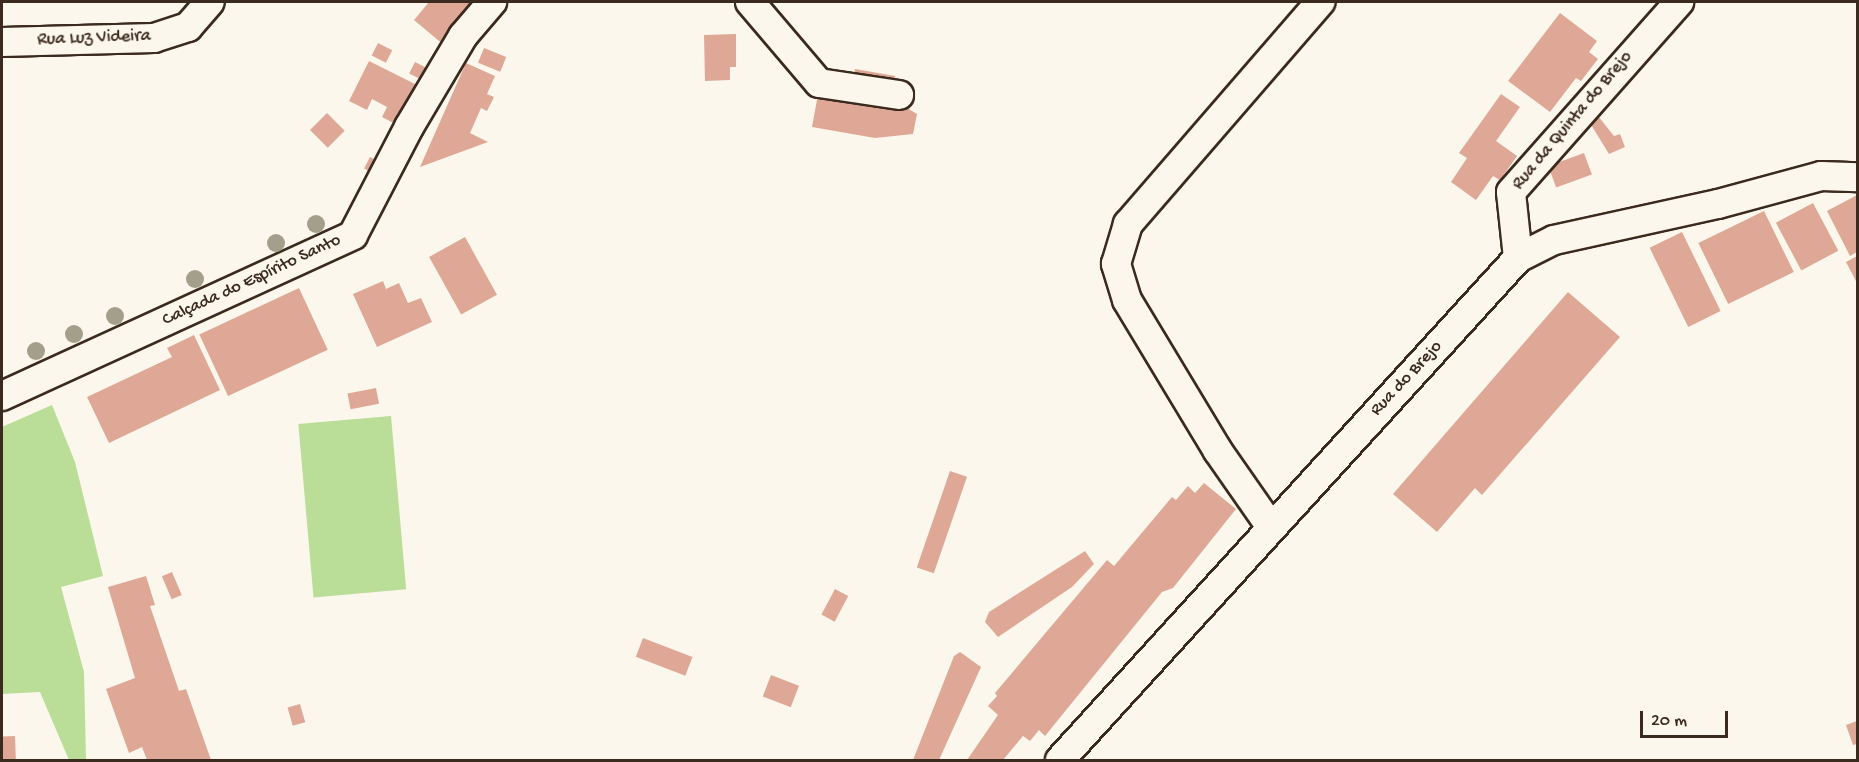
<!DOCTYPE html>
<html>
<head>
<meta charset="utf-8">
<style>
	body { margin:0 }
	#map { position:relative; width:1859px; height:762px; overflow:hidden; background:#fbf7ec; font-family:"Gochi Hand",sans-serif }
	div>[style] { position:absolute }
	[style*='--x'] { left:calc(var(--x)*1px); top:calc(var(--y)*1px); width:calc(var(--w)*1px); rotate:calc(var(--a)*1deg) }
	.green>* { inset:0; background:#badd97; transform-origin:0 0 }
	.building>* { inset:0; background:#dfa896; transform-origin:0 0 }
	.roads { filter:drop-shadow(2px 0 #3b2a1e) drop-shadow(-2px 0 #3b2a1e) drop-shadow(0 2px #3b2a1e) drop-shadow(0 -2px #3b2a1e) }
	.street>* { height:28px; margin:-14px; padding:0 14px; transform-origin:14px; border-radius:14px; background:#fbf7ec }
	.trees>* { width:18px; height:18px; margin:-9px; border-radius:50%; background:#a39f8b }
	span { translate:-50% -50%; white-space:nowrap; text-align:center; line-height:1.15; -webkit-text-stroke:4.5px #fbf7ec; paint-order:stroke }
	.street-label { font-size:18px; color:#3b2a1e }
	.frame { position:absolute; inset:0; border:3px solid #3b2a1e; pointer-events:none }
	.scale { position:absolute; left:1640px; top:711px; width:88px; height:27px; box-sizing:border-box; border:3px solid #3b2a1e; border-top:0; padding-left:8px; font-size:18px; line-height:21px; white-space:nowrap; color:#3b2a1e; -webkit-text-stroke:4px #fbf7ec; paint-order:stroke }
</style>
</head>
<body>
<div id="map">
	<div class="green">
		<div style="clip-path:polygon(52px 405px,75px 462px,103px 576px,61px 587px,84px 672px,86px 760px,69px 760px,40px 692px,2px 694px,2px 427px)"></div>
		<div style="left:391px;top:416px;width:174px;height:93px;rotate:85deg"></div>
	</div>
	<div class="building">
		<div style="clip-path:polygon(429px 2px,476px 2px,445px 46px,414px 20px)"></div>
		<div style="clip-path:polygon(1560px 13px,1597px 41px,1589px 52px,1598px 59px,1581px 81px,1576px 78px,1550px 112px,1508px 81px)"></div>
		<div style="clip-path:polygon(736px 34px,736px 67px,730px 67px,730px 80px,705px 81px,704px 35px)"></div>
		<div style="left:378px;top:43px;width:16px;height:14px;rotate:27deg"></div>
		<div style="left:484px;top:48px;width:24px;height:16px;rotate:22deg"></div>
		<div style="clip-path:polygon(369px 61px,421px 87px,401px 127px,382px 117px,387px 107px,372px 99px,367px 110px,349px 101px)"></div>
		<div style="left:415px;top:62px;width:16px;height:13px;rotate:27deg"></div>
		<div style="clip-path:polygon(466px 63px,495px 76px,487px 94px,494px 97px,487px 111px,481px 108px,470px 133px,488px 142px,420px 167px)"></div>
		<div style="left:855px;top:69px;width:41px;height:10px;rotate:10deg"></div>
		<div style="clip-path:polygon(819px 89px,902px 105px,917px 114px,913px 134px,875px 138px,812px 127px)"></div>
		<div style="clip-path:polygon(1501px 94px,1520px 107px,1496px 141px,1517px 156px,1500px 180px,1493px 176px,1476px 200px,1451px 182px,1467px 158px,1459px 153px)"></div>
		<div style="left:327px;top:113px;width:25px;height:24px;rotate:45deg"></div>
		<div style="clip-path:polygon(1598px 116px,1614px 136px,1620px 134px,1625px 147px,1609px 154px,1590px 123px)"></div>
		<div style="left:1584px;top:153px;width:23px;height:38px;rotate:70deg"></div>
		<div style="left:370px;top:157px;width:9px;height:13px;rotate:27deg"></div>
		<div style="clip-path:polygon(1857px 195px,1857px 252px,1850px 256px,1827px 211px)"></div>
		<div style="left:1813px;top:203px;width:54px;height:42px;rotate:62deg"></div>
		<div style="left:1764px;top:211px;width:68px;height:73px;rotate:64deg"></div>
		<div style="left:1682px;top:232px;width:88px;height:36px;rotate:64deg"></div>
		<div style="left:465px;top:237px;width:66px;height:41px;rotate:61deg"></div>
		<div style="clip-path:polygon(1857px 256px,1857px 283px,1846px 262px)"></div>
		<div style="clip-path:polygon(383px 281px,386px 289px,399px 283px,408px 303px,421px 298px,432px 322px,377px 347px,353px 294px)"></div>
		<div style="left:299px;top:288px;width:68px;height:110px;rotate:65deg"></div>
		<div style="clip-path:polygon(1568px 292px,1620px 337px,1482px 495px,1475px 488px,1437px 532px,1393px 494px)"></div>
		<div style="clip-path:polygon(194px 335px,220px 390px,109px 443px,87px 397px,172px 357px,167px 348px)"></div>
		<div style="left:376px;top:388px;width:16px;height:29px;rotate:79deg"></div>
		<div style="left:950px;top:471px;width:18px;height:102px;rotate:19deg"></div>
		<div style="clip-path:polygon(1204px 483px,1236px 509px,1173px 588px,1162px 592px,1045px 736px,1039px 730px,1030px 741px,1023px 736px,1003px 760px,967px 760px,998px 715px,988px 706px,997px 696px,995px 693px,1107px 560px,1114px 566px,1172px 497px,1176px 500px,1188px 486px,1195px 493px)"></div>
		<div style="clip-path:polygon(1085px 551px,1094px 564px,1072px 587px,998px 637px,985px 622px,989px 612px)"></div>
		<div style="left:172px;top:572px;width:25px;height:11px;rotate:67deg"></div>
		<div style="clip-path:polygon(146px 576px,155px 605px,150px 606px,179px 691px,186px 689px,211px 760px,147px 760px,142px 747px,129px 753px,106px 689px,135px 678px,108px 587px)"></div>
		<div style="left:835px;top:589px;width:15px;height:29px;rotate:28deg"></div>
		<div style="left:643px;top:638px;width:53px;height:20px;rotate:21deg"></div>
		<div style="clip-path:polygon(960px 652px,981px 667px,939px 760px,913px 760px,954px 656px)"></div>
		<div style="left:771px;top:675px;width:30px;height:23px;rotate:21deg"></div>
		<div style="left:300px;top:704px;width:19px;height:13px;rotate:74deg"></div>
		<div style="clip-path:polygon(1857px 721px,1857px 744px,1853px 745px,1846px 725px)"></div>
		<div style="left:15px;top:736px;width:24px;height:13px;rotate:88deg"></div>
	</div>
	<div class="roads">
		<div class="street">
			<div style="--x:750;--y:2;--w:106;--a:49.6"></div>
			<div style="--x:819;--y:83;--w:81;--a:8.5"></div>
			<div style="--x:2;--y:42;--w:152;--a:-1.5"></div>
			<div style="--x:154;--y:38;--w:36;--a:-18"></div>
			<div style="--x:188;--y:27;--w:33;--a:-49"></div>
			<div style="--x:1518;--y:258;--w:66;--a:-96.1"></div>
			<div style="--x:1511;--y:192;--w:254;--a:-48.5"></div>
			<div style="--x:2;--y:396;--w:386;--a:-24.6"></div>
			<div style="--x:353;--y:235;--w:122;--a:-62.6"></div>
			<div style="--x:409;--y:127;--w:106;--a:-59.3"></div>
			<div style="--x:463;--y:36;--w:45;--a:-49.5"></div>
			<div style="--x:1271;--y:527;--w:93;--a:-124.9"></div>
			<div style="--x:1218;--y:451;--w:176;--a:-121.1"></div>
			<div style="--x:1127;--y:300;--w:38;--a:-107"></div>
			<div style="--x:1116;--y:264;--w:42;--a:-73.3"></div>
			<div style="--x:1128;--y:224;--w:294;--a:-49.1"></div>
			<div style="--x:1060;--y:760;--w:680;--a:-47.62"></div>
			<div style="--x:1518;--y:258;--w:40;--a:-26.6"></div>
			<div style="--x:1554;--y:240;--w:168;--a:-12.4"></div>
			<div style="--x:1718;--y:204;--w:107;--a:-15.2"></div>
			<div style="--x:1821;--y:176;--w:37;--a:2"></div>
		</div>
	</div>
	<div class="trees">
		<div style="left:316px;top:224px"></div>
		<div style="left:276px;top:243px"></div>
		<div style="left:195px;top:279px"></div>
		<div style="left:115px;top:316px"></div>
		<div style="left:74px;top:334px"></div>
		<div style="left:36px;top:351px"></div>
	</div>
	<div class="street-label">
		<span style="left:94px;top:39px;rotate:-2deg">Rua Luz Videira</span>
		<span style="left:1573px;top:121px;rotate:-50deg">Rua da Quinta do Brejo</span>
		<span style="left:252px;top:281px;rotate:-25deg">Calçada do Espírito Santo</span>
		<span style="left:1407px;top:379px;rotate:-47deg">Rua do Brejo</span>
	</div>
	<div class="frame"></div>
	<div class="scale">20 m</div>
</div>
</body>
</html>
